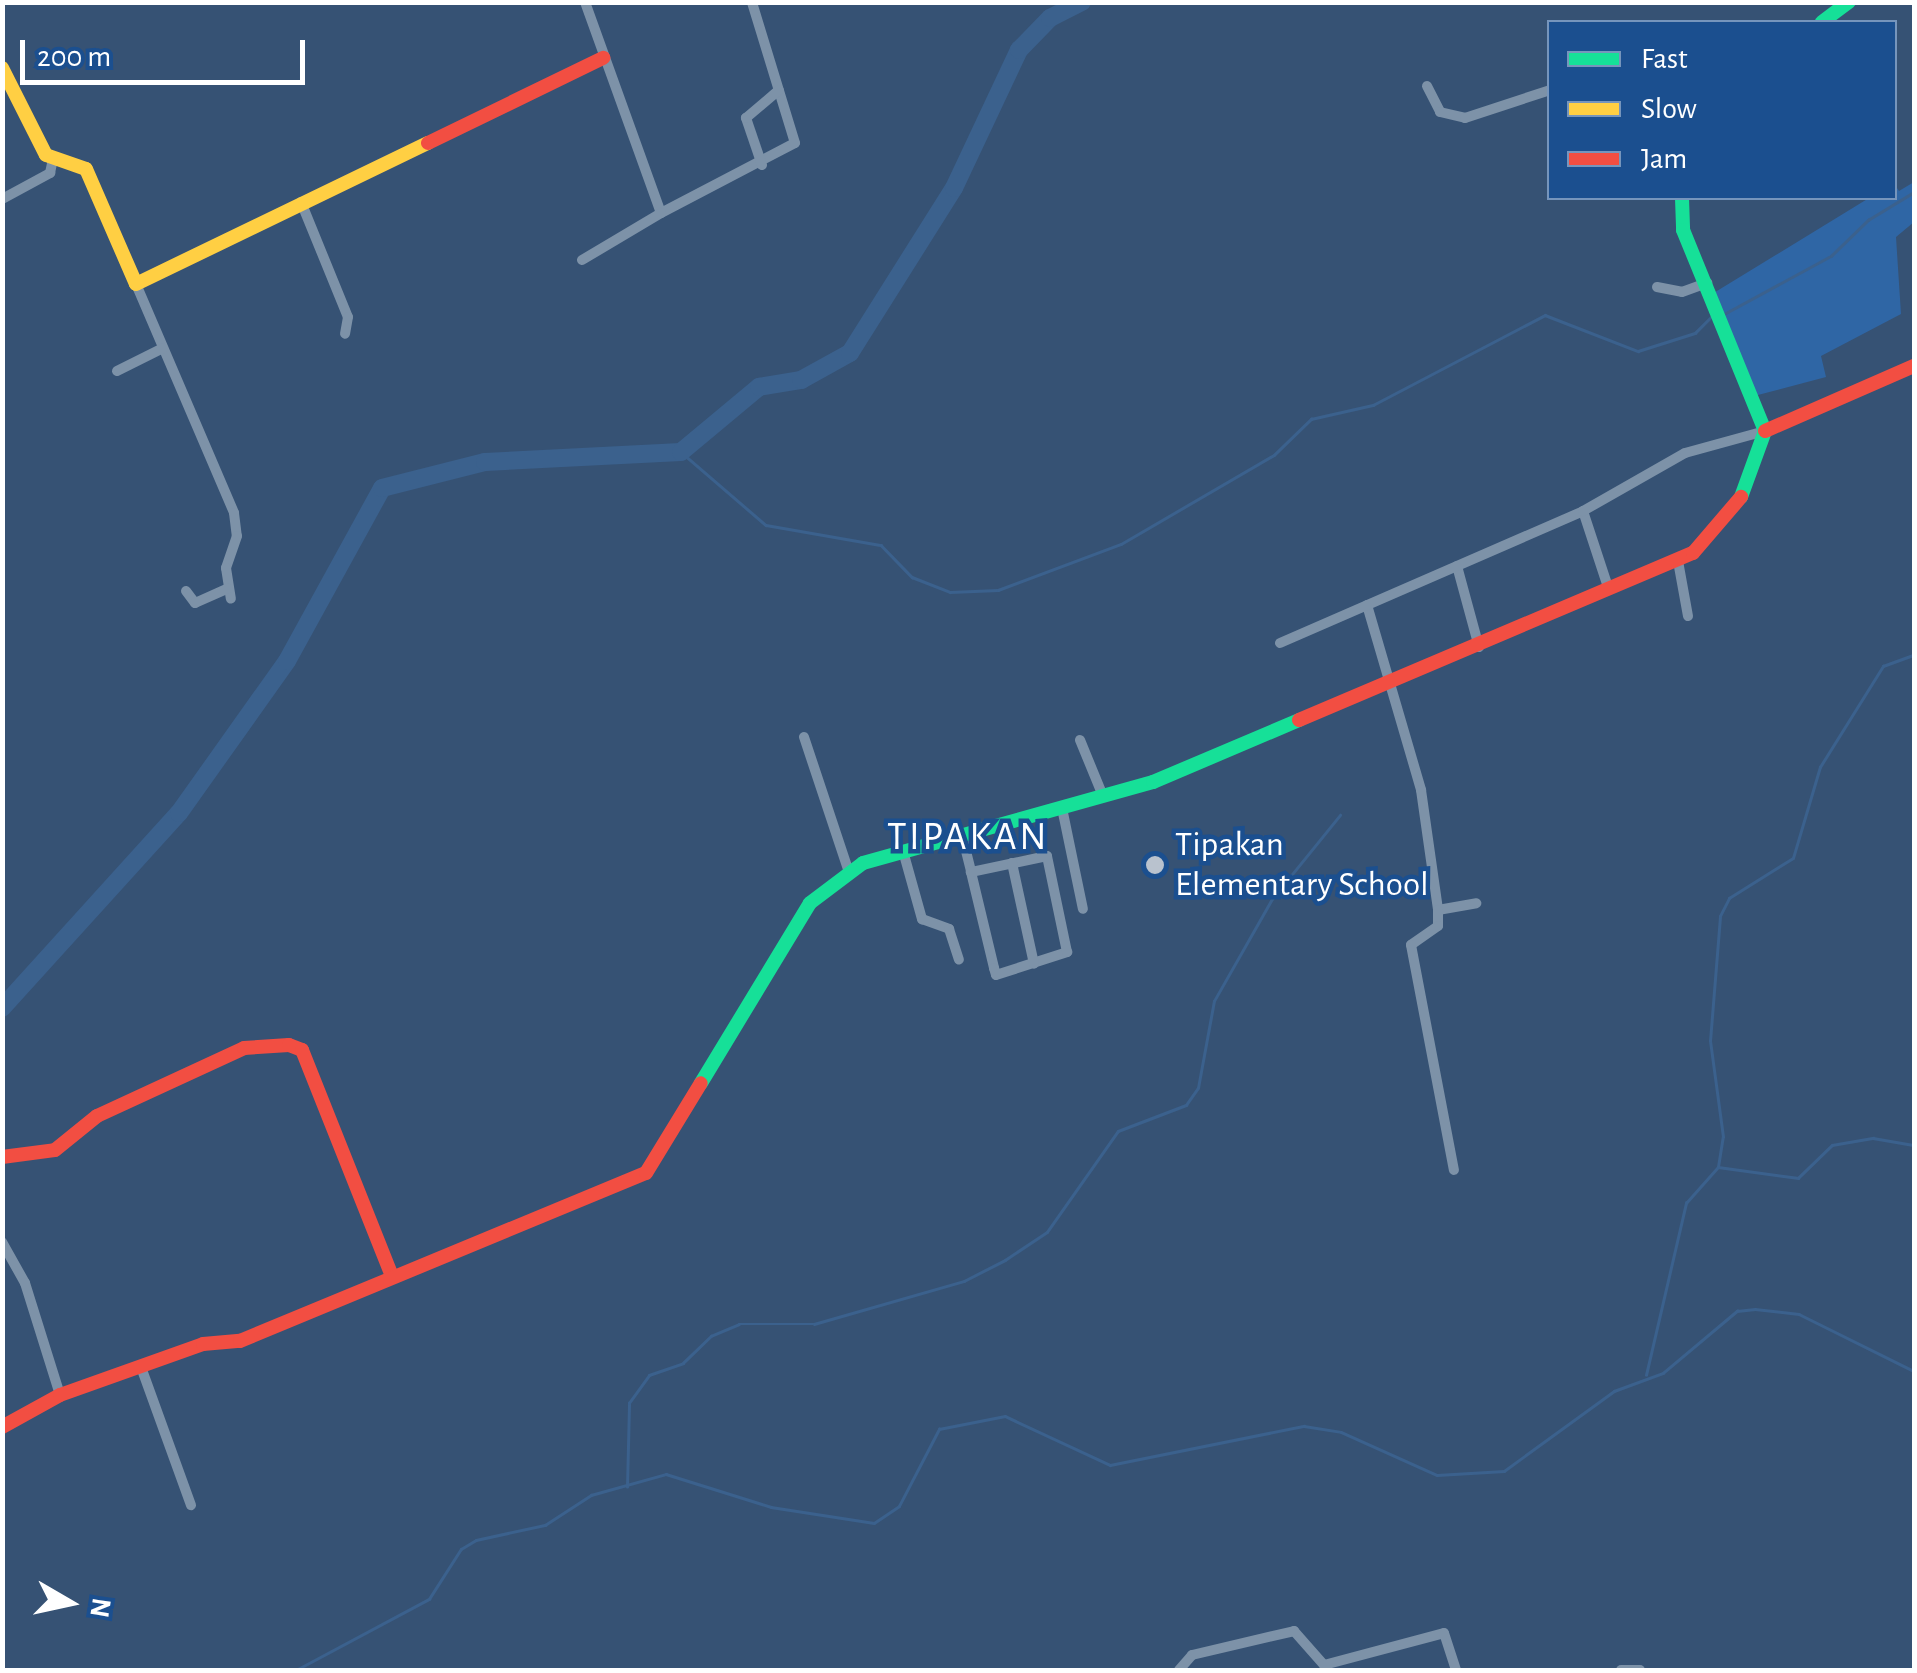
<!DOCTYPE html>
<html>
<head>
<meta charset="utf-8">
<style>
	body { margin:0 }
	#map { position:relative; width:1917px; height:1673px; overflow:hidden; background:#365274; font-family:"Alegreya Sans",sans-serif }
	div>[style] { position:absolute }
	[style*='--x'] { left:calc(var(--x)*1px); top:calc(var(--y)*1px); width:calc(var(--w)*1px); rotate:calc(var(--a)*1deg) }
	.green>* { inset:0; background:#2f66a5 }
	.stream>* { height:2.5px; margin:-1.25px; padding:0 1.25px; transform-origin:1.25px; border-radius:1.25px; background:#3b618d }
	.river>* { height:18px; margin:-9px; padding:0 9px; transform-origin:9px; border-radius:9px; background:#3b618d }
	.street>* { height:10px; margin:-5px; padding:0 5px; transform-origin:5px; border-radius:5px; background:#7d92a8 }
	.fast>* { height:14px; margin:-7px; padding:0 7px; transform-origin:7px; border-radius:7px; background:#16e098 }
	.slow>* { height:14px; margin:-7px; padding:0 7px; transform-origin:7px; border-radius:7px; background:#ffcf43 }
	.jam>* { height:14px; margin:-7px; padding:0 7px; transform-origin:7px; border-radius:7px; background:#f24e42 }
	.dots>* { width:28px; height:28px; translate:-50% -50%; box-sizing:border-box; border:5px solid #1b4f8f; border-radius:50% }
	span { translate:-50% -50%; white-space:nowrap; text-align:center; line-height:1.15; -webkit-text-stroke:9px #1b4f8f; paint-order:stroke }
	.poi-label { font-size:35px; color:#fff }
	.left { translate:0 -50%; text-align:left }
	.quarter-label { font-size:40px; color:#fff; letter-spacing:2.5px }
	.frame { position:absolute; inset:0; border:5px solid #fff; pointer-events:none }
	.legend { position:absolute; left:1547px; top:20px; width:350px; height:180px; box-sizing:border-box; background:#1b4f8f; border:2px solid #7695bc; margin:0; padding:12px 18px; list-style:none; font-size:30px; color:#fff }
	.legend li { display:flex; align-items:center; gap:20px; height:50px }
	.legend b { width:50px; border:2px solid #7695bc }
	.north { position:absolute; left:20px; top:1553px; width:100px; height:100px; -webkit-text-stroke:8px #1b4f8f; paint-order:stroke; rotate:99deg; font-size:28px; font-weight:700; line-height:40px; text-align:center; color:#fff }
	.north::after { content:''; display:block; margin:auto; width:35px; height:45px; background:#fff; clip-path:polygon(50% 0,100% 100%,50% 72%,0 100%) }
	.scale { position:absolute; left:20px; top:40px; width:285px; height:45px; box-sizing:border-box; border:5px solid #fff; border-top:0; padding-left:12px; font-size:30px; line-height:35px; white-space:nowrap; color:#fff; -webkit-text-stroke:8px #1b4f8f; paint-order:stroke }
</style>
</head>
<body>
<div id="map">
	<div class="green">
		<div style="clip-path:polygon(1914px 182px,1914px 222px,1896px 237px,1901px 314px,1821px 356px,1826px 377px,1754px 396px,1712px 294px,1869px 198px,1894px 198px,1895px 185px,1899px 191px)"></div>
	</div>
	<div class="stream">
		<div style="--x:1724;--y:314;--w:122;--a:-28.5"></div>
		<div style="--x:1831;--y:256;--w:52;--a:-44.2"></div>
		<div style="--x:1868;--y:220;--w:54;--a:-31.3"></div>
		<div style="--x:681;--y:452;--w:112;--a:40.7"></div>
		<div style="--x:766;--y:525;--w:117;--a:9.9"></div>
		<div style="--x:881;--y:545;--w:45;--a:45.9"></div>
		<div style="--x:912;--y:577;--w:41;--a:21.5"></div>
		<div style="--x:950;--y:592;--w:48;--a:-2.4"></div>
		<div style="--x:998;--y:590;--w:131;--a:-20.5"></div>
		<div style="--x:1121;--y:544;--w:177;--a:-30.2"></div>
		<div style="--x:1274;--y:455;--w:52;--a:-44.2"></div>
		<div style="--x:1311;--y:419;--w:64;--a:-12.7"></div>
		<div style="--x:1373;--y:405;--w:194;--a:-27.6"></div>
		<div style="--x:1545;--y:315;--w:100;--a:21.2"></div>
		<div style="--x:1638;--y:351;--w:60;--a:-17.5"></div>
		<div style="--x:1695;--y:333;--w:23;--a:-45"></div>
		<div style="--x:1718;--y:1167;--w:81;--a:7.8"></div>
		<div style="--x:1798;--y:1178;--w:47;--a:-44.1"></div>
		<div style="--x:1832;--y:1145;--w:42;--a:-9.7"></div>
		<div style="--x:1873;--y:1138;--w:42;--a:9.7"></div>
		<div style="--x:1646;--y:1375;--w:177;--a:-76.9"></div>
		<div style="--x:1686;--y:1203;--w:48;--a:-48.4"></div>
		<div style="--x:1718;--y:1167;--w:30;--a:-81"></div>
		<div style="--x:1723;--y:1137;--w:97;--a:-97.7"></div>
		<div style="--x:1710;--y:1041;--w:125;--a:-85.4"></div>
		<div style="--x:1720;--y:916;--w:20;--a:-63"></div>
		<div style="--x:1729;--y:898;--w:75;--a:-32"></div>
		<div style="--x:1793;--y:858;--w:95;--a:-73.5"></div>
		<div style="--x:1820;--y:767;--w:119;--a:-58"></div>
		<div style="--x:1883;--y:666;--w:33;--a:-20"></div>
		<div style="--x:627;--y:1487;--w:84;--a:-88.6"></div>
		<div style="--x:629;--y:1403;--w:34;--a:-54"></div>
		<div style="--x:649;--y:1375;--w:36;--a:-19"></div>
		<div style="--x:683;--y:1363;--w:39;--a:-44"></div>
		<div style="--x:711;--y:1336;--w:30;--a:-23"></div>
		<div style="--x:739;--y:1324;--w:75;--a:0"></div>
		<div style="--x:814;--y:1324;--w:156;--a:-16"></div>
		<div style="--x:964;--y:1281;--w:46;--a:-27.1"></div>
		<div style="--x:1005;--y:1260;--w:50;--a:-33.7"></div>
		<div style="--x:1047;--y:1232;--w:123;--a:-54.9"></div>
		<div style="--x:1118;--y:1131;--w:73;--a:-20.9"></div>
		<div style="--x:1186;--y:1105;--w:21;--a:-55"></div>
		<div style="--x:1198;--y:1088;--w:88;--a:-79.6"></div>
		<div style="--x:1214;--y:1001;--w:117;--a:-60.4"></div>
		<div style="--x:1272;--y:899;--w:108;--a:-51"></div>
		<div style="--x:296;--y:1670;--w:151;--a:-28.1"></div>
		<div style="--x:429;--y:1599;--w:59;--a:-57.4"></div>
		<div style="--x:461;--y:1549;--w:17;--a:-31"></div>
		<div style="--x:476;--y:1540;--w:71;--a:-12.3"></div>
		<div style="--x:545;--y:1525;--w:55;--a:-33.1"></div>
		<div style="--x:591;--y:1495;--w:78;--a:-15.6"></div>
		<div style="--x:666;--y:1474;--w:110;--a:17.4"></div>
		<div style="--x:771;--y:1507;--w:104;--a:8.8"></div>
		<div style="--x:874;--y:1523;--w:30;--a:-34"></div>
		<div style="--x:899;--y:1506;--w:87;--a:-62.5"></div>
		<div style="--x:939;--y:1429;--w:67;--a:-11.1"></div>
		<div style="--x:1005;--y:1416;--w:116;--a:25"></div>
		<div style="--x:1110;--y:1465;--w:198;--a:-11.4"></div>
		<div style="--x:1304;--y:1426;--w:37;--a:9"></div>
		<div style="--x:1341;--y:1432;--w:105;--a:24.1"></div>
		<div style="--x:1437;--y:1475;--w:67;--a:-3.4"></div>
		<div style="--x:1504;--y:1471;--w:136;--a:-36"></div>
		<div style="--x:1614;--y:1391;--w:52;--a:-20.2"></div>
		<div style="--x:1663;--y:1373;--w:97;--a:-40"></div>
		<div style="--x:1737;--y:1311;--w:18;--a:-6"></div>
		<div style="--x:1755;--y:1309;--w:44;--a:6.5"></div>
		<div style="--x:1799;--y:1314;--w:128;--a:26.4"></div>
	</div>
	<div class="river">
		<div style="--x:2;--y:1008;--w:263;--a:-47.8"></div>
		<div style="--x:179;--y:813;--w:186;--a:-54.6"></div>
		<div style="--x:287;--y:661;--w:197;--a:-61.2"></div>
		<div style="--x:382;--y:488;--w:106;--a:-14.2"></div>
		<div style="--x:485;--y:462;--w:196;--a:-2.9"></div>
		<div style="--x:681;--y:452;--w:102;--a:-39.8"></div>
		<div style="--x:759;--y:387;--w:43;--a:-9.5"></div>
		<div style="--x:801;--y:380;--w:56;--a:-28.9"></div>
		<div style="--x:850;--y:353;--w:195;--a:-57.8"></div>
		<div style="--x:954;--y:188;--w:153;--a:-64.8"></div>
		<div style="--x:1019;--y:50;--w:45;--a:-45.9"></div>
		<div style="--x:1050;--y:18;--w:36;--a:-27"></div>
	</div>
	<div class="street">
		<div style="--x:585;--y:2;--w:224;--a:70.2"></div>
		<div style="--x:661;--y:213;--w:151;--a:-27.6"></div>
		<div style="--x:795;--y:143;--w:147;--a:-107"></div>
		<div style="--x:1427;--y:86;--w:29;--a:63"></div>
		<div style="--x:1440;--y:112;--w:26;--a:13"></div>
		<div style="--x:1465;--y:118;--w:89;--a:-18.2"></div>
		<div style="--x:762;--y:165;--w:50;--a:-108.8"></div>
		<div style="--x:746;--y:118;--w:43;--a:-40.3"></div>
		<div style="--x:2;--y:199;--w:55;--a:-28.4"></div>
		<div style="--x:50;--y:173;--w:14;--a:-78"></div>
		<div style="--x:301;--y:202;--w:124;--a:67.8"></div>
		<div style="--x:348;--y:317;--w:17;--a:100"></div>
		<div style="--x:582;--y:260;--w:92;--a:-30.7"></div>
		<div style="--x:136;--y:284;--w:249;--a:66.8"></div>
		<div style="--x:234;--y:513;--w:23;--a:83"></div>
		<div style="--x:237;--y:536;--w:34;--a:109"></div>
		<div style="--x:226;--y:568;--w:31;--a:81"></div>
		<div style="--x:1657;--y:287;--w:25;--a:11"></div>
		<div style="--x:1682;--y:292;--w:27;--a:-20"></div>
		<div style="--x:117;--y:371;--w:51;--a:-26.6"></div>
		<div style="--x:1583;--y:511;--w:83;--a:71.8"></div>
		<div style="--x:1678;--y:561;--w:56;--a:79.7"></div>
		<div style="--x:1457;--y:566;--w:84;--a:74.8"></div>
		<div style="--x:186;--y:591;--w:15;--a:53"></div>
		<div style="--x:195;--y:603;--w:36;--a:-24"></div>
		<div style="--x:1367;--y:605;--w:193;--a:73.7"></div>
		<div style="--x:1421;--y:790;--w:121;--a:81.9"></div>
		<div style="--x:1438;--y:910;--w:39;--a:-10"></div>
		<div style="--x:1280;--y:643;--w:331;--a:-23.5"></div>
		<div style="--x:1583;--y:511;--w:117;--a:-29.6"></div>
		<div style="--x:1685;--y:453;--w:83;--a:-15.4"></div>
		<div style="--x:804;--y:737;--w:142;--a:71.6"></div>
		<div style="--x:1080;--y:740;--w:61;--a:67.7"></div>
		<div style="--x:1062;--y:808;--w:103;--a:78.3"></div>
		<div style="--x:962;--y:835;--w:38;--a:76"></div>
		<div style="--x:971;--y:872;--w:99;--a:76.5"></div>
		<div style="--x:994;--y:968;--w:7;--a:74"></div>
		<div style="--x:996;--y:975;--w:75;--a:-17.9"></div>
		<div style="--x:1067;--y:952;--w:98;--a:-101.8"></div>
		<div style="--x:1047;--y:856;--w:78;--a:168.1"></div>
		<div style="--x:903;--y:851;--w:71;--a:74.4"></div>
		<div style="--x:922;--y:919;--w:29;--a:20"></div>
		<div style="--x:949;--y:929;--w:32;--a:72"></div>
		<div style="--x:1012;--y:863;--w:103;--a:77.7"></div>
		<div style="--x:1438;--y:910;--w:16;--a:90"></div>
		<div style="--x:1438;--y:926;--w:33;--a:145"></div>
		<div style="--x:1411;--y:945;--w:229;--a:79.2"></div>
		<div style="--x:2;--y:1242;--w:47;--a:60.7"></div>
		<div style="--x:25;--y:1283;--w:117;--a:72.6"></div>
		<div style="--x:141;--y:1367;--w:147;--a:70.1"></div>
		<div style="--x:1179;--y:1670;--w:20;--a:-49"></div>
		<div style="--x:1192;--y:1655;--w:105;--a:-13.2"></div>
		<div style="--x:1294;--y:1631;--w:45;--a:48.6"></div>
		<div style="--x:1324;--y:1665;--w:124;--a:-14.9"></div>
		<div style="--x:1444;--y:1633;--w:39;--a:72"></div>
		<div style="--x:1621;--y:1670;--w:19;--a:0"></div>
	</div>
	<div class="fast">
		<div style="--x:1822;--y:22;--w:34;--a:-37"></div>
		<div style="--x:1682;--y:198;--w:32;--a:88"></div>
		<div style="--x:1683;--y:230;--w:217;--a:67.8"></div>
		<div style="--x:1765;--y:431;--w:70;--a:110"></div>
		<div style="--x:701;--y:1083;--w:210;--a:-58.8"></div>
		<div style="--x:810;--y:903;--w:66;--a:-37"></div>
		<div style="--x:863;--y:863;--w:301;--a:-15.6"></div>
		<div style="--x:1153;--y:782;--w:159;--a:-23"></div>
	</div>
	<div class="slow">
		<div style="--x:2;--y:68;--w:97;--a:63.2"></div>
		<div style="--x:46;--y:155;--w:42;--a:19.3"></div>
		<div style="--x:86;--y:169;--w:125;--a:66.5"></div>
		<div style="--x:136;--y:284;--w:324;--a:-25.8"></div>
	</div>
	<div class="jam">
		<div style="--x:428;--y:143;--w:195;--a:-25.9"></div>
		<div style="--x:1765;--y:431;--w:163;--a:-23.6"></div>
		<div style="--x:1299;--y:720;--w:428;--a:-23"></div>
		<div style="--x:1693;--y:553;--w:74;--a:-49.4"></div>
		<div style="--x:2;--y:1157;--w:53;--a:-7.5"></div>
		<div style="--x:55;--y:1150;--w:54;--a:-39"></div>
		<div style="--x:97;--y:1116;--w:162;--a:-24.8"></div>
		<div style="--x:244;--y:1048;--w:45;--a:-3.8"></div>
		<div style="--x:289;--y:1045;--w:14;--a:21"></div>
		<div style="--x:302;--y:1050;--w:241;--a:68.3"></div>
		<div style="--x:2;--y:1427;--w:66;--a:-28.9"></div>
		<div style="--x:60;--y:1395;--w:152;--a:-19.6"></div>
		<div style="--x:203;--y:1344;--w:37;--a:-5"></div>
		<div style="--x:240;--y:1341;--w:439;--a:-22.5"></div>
		<div style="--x:646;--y:1173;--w:105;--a:-58.6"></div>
	</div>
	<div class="dots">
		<div style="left:1155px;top:865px;background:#b9c2ce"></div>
	</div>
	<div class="poi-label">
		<span class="left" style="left:1175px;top:865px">Tipakan<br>Elementary School</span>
	</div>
	<div class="quarter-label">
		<span style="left:968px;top:837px">TIPAKAN</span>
	</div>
	<div class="frame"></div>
	<ul class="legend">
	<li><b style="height:12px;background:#16e098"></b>Fast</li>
	<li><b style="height:12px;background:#ffcf43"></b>Slow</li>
	<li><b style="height:12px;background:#f24e42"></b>Jam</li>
	</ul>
	<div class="north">N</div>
	<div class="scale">200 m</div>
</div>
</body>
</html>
